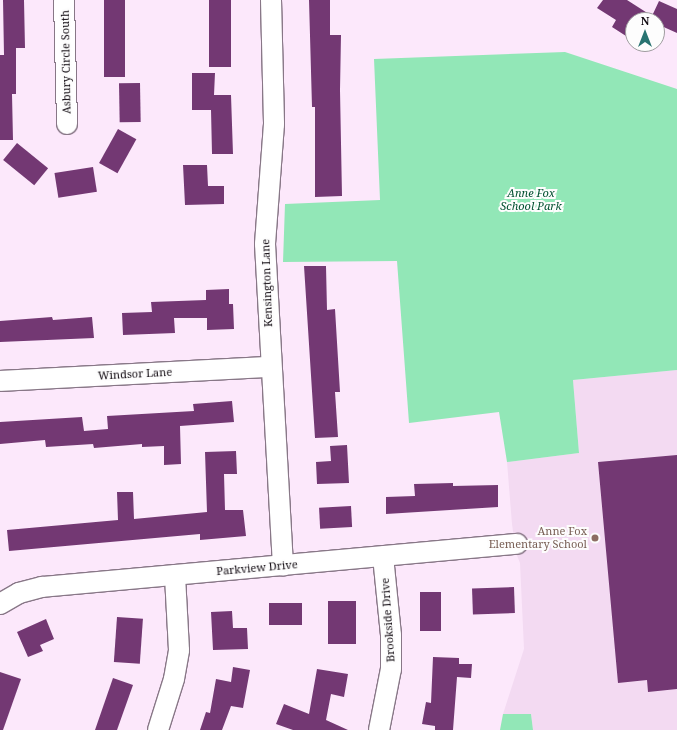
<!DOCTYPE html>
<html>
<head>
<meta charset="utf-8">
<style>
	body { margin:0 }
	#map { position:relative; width:677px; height:730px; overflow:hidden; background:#fce8fb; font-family:"Noto Serif",serif }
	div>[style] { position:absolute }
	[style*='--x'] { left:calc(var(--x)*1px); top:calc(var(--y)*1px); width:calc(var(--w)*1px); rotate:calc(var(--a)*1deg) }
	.built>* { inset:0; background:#f3daf2 }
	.green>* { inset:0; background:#92e7b7 }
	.building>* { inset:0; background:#733873; transform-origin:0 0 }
	.roads { filter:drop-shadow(1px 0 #887787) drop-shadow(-1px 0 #887787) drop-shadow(0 1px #887787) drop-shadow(0 -1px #887787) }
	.minor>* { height:20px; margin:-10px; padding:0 10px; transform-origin:10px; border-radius:10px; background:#fff }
	.dots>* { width:11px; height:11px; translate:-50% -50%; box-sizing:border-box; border:2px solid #fdfdfd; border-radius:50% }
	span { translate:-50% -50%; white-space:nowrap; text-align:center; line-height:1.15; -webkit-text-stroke:4px #fdfdfd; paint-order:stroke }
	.street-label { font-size:11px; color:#110a11 }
	.park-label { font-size:11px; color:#035131; font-style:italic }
	.education-label { font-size:11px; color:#785e54 }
	.right { translate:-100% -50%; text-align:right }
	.north { position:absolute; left:625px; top:12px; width:40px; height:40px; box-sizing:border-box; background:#fdfdfd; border:1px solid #9f9c9f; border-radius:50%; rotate:0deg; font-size:11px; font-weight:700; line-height:16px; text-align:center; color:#110a11 }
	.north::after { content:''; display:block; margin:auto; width:14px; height:18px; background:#287371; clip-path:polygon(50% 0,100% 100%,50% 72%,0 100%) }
</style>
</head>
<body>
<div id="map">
	<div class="built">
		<div style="clip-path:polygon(677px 370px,677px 730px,533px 730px,531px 714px,503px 714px,524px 649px,520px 563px,516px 553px,512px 524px,507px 462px,579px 453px,573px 380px)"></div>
	</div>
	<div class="green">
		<div style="clip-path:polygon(565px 52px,677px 89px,677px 370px,573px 380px,579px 453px,507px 462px,499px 412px,409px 423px,397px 261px,283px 262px,285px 204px,380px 200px,374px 59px)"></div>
		<div style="clip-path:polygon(503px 714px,531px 714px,533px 730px,500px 730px)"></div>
	</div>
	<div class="building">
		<div style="clip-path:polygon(3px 0,24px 0,25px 48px,16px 48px,16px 94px,12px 94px,13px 140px,0 140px,0 55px,4px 55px)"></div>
		<div style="left:104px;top:0;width:21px;height:77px"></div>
		<div style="left:209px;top:0;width:22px;height:67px"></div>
		<div style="clip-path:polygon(309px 0,330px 0,330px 35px,341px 35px,340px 90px,342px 196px,315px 197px,315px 107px,312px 107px)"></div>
		<div style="clip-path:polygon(603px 0,627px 0,652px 16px,659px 1px,677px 9px,677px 33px,657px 24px,657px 20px,633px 20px,626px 36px,612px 27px,616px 20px,597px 8px)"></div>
		<div style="clip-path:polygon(192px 73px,215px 73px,214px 95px,231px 95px,233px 154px,212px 154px,211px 110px,192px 110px)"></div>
		<div style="left:140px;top:83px;width:39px;height:21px;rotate:89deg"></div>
		<div style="left:118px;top:129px;width:21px;height:39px;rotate:29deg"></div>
		<div style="left:17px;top:143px;width:40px;height:22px;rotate:39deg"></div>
		<div style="clip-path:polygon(183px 165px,207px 165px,208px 186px,224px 186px,224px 204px,185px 205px)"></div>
		<div style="left:93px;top:167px;width:25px;height:39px;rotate:81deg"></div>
		<div style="clip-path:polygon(304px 266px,326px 266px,327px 310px,335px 309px,340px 392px,335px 392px,338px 437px,315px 438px)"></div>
		<div style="clip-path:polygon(229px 289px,229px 304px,233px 304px,234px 329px,207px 330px,207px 318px,174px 318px,175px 333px,123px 335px,122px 313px,152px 312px,151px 302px,206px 300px,206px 290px)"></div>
		<div style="clip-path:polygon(52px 317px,53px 320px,92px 317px,94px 338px,0 342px,0 321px)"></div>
		<div style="clip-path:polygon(232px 401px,234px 422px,180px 426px,181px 464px,164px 465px,164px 446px,142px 447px,142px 444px,94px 448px,93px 444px,46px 447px,45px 440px,0 444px,0 422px,82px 417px,84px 431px,108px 429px,107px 416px,194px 411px,193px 404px)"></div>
		<div style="clip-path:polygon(347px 445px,349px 483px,317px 484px,316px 462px,331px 461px,330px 446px)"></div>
		<div style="clip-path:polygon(236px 451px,237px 474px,224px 474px,225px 510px,243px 510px,246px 536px,200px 540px,200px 534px,9px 551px,7px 530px,118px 520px,117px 492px,133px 492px,134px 519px,207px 512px,205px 452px)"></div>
		<div style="clip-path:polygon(677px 455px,677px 689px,648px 692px,647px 680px,618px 683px,598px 462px)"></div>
		<div style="clip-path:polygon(453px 483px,453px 486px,498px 485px,498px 507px,386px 514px,386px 497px,415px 496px,414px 484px)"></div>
		<div style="left:351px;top:506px;width:21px;height:32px;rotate:87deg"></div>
		<div style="left:514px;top:587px;width:26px;height:42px;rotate:88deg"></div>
		<div style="left:420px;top:592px;width:21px;height:39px"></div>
		<div style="left:328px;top:601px;width:28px;height:43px"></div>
		<div style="left:302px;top:603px;width:22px;height:33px;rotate:90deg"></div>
		<div style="clip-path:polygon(232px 611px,233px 628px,247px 628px,248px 649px,213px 650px,211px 612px)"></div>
		<div style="left:117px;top:617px;width:26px;height:45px;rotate:4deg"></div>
		<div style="clip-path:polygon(46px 619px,54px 639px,40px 645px,43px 651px,28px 657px,17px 632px)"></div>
		<div style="clip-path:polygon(433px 657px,459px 658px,459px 664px,472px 664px,471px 678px,457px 677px,453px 730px,435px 730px,435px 726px,422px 724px,426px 702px,431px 703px)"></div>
		<div style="clip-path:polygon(233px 667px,250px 670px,243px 708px,231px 706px,222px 730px,200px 730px,206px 712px,210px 713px,216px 679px,231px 682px)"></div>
		<div style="clip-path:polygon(317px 669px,348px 674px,344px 697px,331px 694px,326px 720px,348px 730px,293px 730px,276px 724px,284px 704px,309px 714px)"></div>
		<div style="clip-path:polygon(0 672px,21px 679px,3px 730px,0 730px)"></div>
		<div style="clip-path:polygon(113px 678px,133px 685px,117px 730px,95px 730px)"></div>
	</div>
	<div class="roads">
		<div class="minor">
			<div style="--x:64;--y:0;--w:124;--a:88.6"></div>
			<div style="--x:271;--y:0;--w:124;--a:88.6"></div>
			<div style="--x:274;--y:124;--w:120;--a:94.3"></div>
			<div style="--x:265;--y:244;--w:322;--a:86.8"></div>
			<div style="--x:0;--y:381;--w:271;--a:-3"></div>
			<div style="--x:0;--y:604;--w:22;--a:-30"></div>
			<div style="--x:19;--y:593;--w:24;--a:-15"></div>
			<div style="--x:42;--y:587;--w:477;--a:-5.2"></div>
			<div style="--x:158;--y:730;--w:53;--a:-72.6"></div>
			<div style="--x:174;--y:679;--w:29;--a:-80"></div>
			<div style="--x:179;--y:650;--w:75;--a:-93.1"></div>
			<div style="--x:379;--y:730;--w:62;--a:-78.9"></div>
			<div style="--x:391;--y:669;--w:34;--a:-90"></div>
			<div style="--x:391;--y:635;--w:79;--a:-95.8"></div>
		</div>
	</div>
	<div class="dots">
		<div style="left:595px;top:538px;background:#8d6e63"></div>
	</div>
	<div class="street-label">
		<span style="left:66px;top:62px;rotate:-91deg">Asbury Circle South</span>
		<span style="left:267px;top:283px;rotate:-92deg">Kensington Lane</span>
		<span style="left:135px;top:374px;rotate:-3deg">Windsor Lane</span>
		<span style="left:257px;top:568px;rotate:-5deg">Parkview Drive</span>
		<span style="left:388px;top:620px;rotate:-94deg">Brookside Drive</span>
	</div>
	<div class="park-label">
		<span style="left:531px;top:200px">Anne Fox<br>School Park</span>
	</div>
	<div class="education-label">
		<span class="right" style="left:587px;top:538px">Anne Fox<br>Elementary School</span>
	</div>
	<div class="north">N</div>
</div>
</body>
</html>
